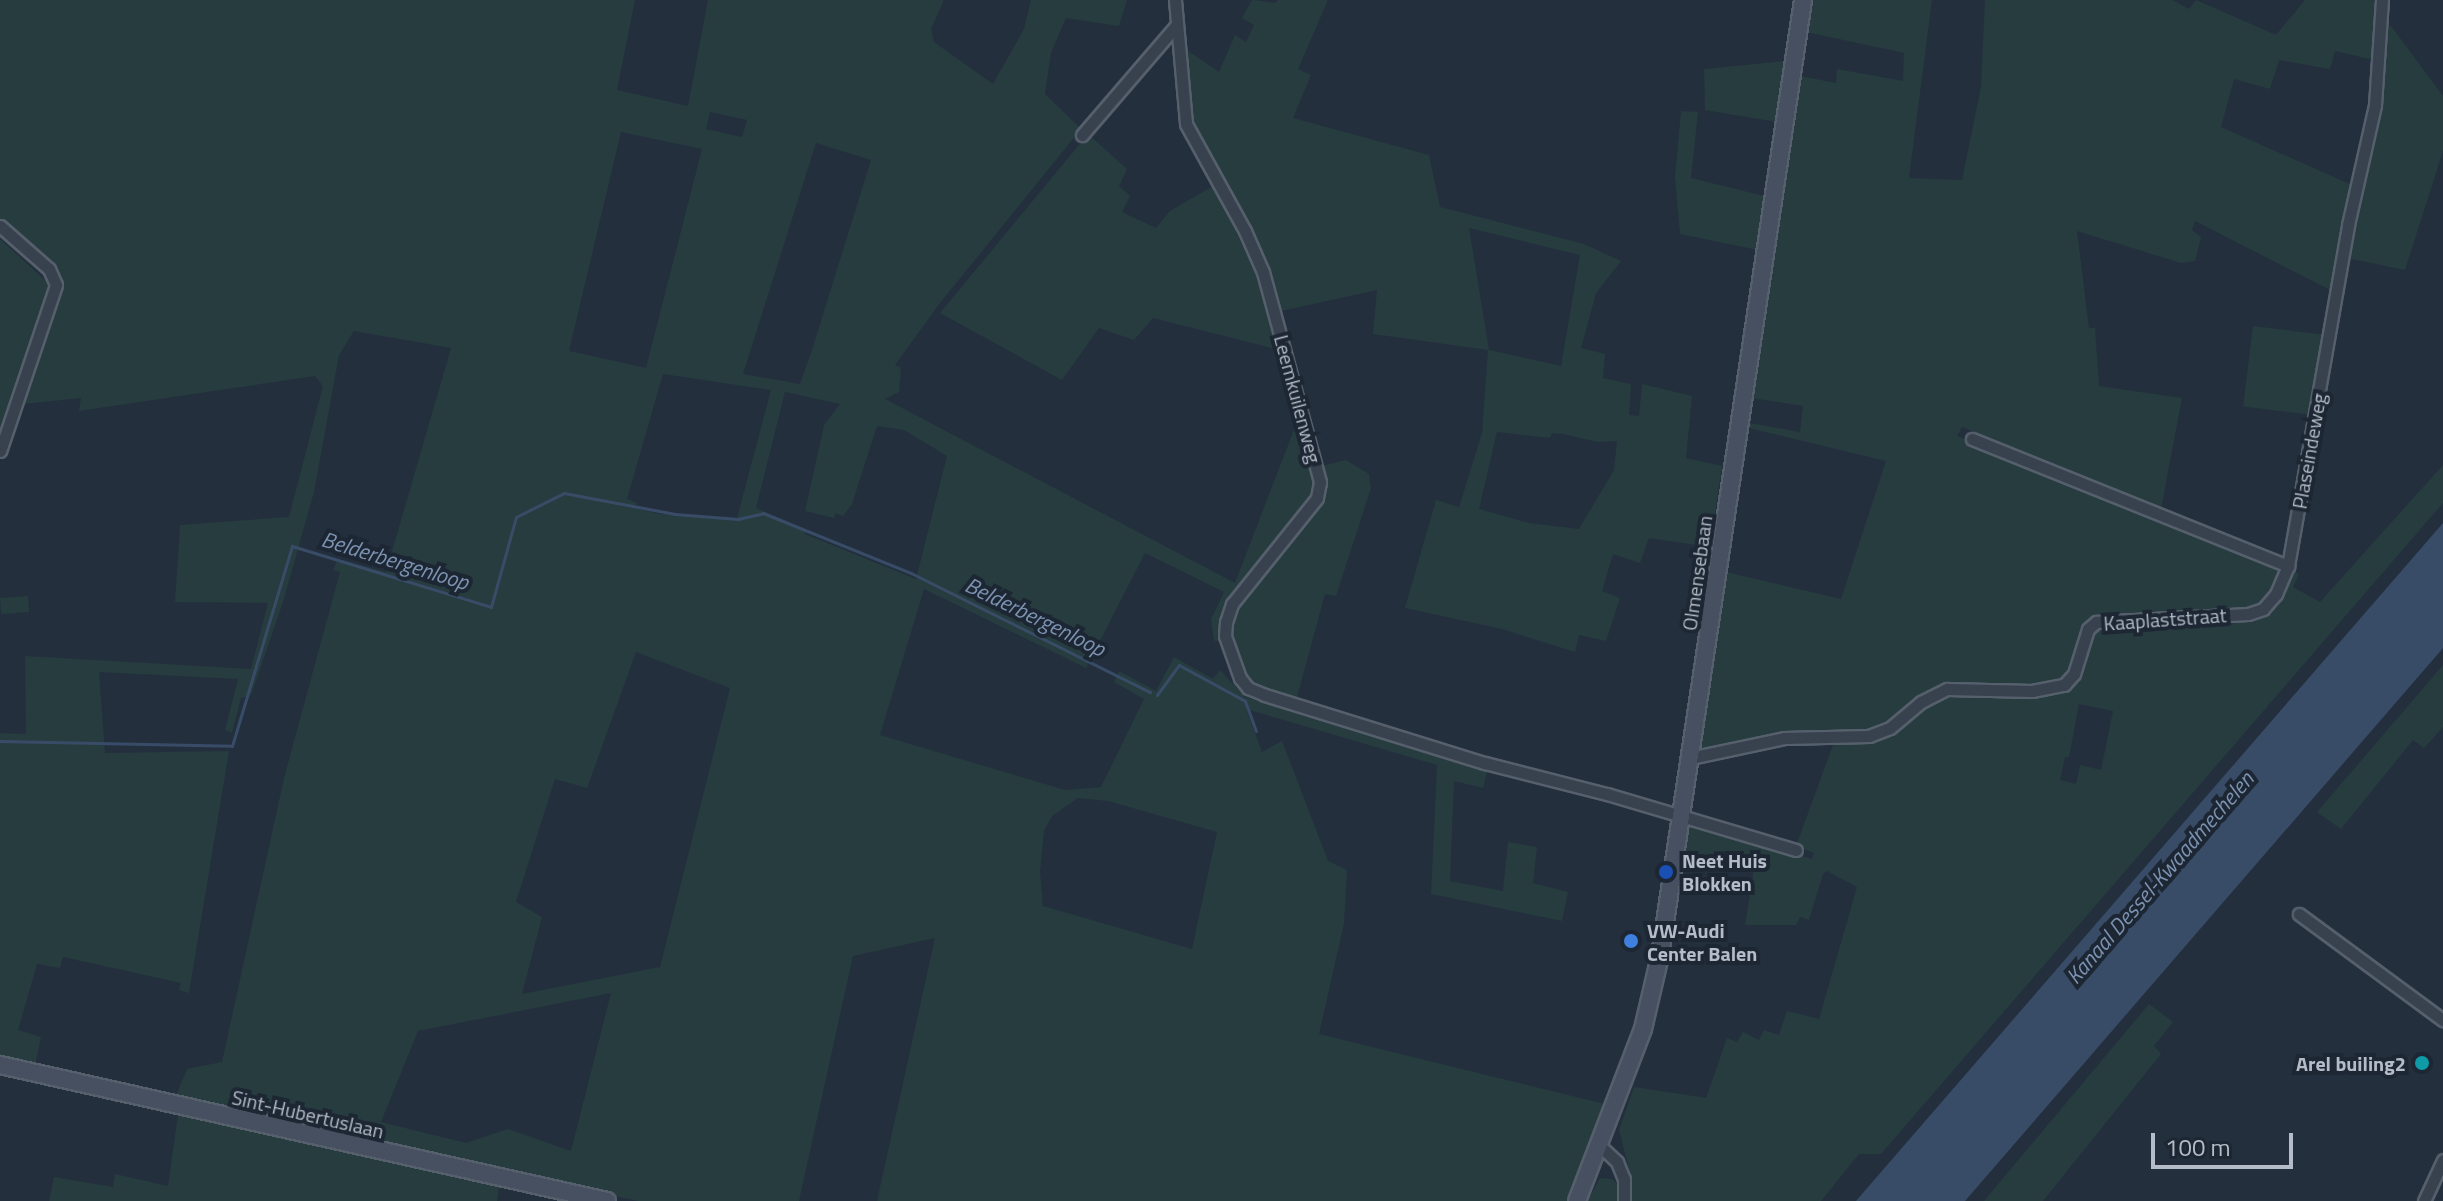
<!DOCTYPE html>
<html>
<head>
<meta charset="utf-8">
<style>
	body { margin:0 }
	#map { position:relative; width:2443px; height:1201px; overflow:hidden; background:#242f3e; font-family:"Titillium Web",sans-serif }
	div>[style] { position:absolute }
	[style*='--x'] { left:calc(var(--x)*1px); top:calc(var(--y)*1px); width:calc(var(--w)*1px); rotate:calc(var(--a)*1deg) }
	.green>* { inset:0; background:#263c3f; transform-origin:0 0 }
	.water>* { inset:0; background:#394c67 }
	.stream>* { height:3px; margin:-1.5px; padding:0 1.5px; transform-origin:1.5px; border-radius:1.5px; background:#394c67 }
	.roads { filter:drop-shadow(2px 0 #565f6c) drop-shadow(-2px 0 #565f6c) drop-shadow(0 2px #565f6c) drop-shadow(0 -2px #565f6c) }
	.street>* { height:11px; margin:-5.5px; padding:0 5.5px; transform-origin:5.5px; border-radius:5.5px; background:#38414e }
	.secondary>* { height:16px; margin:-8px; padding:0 8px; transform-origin:8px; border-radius:8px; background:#465061 }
	.dots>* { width:22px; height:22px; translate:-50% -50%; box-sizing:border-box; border:4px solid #1d2633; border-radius:50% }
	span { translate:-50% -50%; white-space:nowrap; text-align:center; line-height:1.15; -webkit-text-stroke:8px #1d2633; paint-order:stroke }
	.street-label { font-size:20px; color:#b4bcc9 }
	.poi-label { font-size:20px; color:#b4bcc9; font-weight:700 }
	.left { translate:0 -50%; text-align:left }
	.right { translate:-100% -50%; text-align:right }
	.water-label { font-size:22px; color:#7c92b1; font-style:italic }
	.scale { position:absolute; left:2151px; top:1133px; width:142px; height:36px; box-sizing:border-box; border:4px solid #b4bcc9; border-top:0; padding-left:10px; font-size:24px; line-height:28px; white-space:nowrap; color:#b4bcc9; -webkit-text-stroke:6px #1d2633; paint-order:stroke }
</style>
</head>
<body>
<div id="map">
	<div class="green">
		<div style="clip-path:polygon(evenodd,0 0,635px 0,617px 90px,688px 106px,708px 0,944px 0,931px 29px,934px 42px,993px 84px,1024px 29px,1031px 0,1127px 0,1119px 26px,1066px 18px,1051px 53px,1045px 94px,1081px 129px,940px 303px,895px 365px,901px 368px,899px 392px,885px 399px,1235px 583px,1295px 427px,1272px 348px,1153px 318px,1134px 340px,1099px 328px,1062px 380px,940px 313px,1088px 134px,1127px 169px,1119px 186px,1130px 196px,1122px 212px,1156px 228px,1170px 211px,1213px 186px,1257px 274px,1314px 468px,1346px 460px,1369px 474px,1371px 488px,1336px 596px,1325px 594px,1296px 701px,1258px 689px,1243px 671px,1233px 639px,1214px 641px,1211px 619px,1224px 592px,1145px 553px,1086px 668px,924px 589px,880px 735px,1065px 790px,1101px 787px,1144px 699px,1114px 682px,1119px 671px,1156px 691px,1174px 657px,1213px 679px,1220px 670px,1245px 697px,1488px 769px,1483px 788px,1454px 781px,1450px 881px,1503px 891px,1508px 842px,1537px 847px,1533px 883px,1568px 892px,1562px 921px,1431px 894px,1437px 765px,1246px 709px,1262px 752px,1282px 741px,1328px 861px,1347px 870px,1344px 924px,1319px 1034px,1605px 1104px,1567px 1201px,877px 1201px,935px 938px,853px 956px,799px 1201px,638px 1201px,174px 1100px,187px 1069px,222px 1062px,284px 778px,340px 572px,333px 570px,338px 559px,386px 572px,451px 348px,354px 331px,339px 355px,314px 492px,283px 602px,251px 695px,241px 698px,232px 733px,225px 730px,238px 679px,99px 672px,105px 753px,229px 751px,189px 993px,179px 990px,181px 983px,63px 957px,60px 968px,37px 964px,18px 1030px,41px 1037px,35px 1067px,0 1059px,0 733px,26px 734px,25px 656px,251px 669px,268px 603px,175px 602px,180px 525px,289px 517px,323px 386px,315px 376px,79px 411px,81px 398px,23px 404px,21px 401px,61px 283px,54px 271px,0 222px,0 0,710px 112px,747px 120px,742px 137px,706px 129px,710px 112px,0 0,621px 132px,702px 149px,646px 368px,569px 351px,621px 132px,0 0,816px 143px,871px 160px,812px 350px,800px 384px,743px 374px,816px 143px,0 0,663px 374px,771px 390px,737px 518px,659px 514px,635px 508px,637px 503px,627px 499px,663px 374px,0 0,785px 392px,840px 404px,824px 425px,805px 511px,834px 518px,836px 513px,843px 516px,852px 504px,877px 426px,904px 430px,947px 456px,916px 579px,805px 534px,805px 529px,756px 508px,785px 392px,0 0,636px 652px,730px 688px,660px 967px,522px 994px,542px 917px,516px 902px,555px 779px,587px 788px,636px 652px,0 0,1078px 798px,1108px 801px,1217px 832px,1192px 949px,1043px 906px,1040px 872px,1044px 831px,1052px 816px,1078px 798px,0 0,611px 993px,571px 1151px,508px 1129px,466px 1143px,381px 1122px,418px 1031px,611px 993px)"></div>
		<div style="clip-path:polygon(evenodd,1252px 0,1275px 3px,1278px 0,1328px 0,1298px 69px,1311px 75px,1293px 118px,1429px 155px,1440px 207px,1584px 244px,1621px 261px,1596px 293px,1581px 348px,1605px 354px,1603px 378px,1631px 384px,1629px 415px,1639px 416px,1642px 384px,1692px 396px,1686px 458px,1722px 466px,1710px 547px,1649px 538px,1640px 563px,1613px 554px,1602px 591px,1620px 598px,1606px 641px,1579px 635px,1575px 652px,1502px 629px,1405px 608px,1436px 500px,1459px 507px,1482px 433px,1488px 350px,1373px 334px,1377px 290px,1281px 311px,1263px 262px,1192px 120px,1181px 46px,1219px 72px,1235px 35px,1246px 42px,1254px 25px,1242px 18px,1252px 0,1469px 228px,1580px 255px,1561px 366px,1489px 350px,1469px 228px,1252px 0,1497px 432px,1550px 438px,1552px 433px,1563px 434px,1598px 442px,1617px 441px,1614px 470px,1579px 529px,1529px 523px,1479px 509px,1497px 432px)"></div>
		<div style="clip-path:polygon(evenodd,1811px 0,1932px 0,1909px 178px,1962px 180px,1981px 87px,1985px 0,2172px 0,2189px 9px,2196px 0,2276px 35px,2305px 0,2374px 0,2374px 60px,2335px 51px,2330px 69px,2279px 60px,2270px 89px,2234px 79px,2221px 127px,2352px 185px,2332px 291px,2195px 221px,2192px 230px,2201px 237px,2195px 261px,2181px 263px,2077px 231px,2089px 328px,2095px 328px,2099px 386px,2182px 398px,2161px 509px,1962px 427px,1957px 436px,2299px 574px,2293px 587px,2320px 602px,2443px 465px,2443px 503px,1881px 1154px,1859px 1154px,1821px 1201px,1629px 1201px,1629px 1169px,1619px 1130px,1634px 1087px,1706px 1098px,1727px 1038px,1737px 1042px,1743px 1032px,1759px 1040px,1764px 1030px,1779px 1035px,1787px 1011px,1819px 1019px,1857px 887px,1827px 871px,1823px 874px,1809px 920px,1800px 917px,1796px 925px,1745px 925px,1754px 869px,1682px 856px,1689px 825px,1767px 849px,1768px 846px,1812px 859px,1814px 853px,1796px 846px,1833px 745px,1878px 741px,1911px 721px,1932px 700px,1869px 734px,1799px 735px,1698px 754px,1726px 572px,1841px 599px,1886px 461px,1749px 428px,1750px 423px,1800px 432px,1803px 406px,1752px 398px,1759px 358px,1753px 357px,1795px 75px,1836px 83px,1837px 69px,1903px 81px,1904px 53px,1806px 32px,1811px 0,2079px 704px,2113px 711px,2101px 770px,2080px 765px,2076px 784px,2060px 780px,2065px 757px,2069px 757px,2079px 704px)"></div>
		<div style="clip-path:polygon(2385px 25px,2391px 26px,2443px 96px,2443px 151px,2405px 270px,2347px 258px,2384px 82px)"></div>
		<div style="clip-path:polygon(1786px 61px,1777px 122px,1705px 110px,1704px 69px)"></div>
		<div style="clip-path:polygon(1681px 111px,1698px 112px,1691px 178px,1764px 196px,1758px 250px,1680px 234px,1675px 177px)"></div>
		<div style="clip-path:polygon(0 239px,45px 280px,49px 289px,0 432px)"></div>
		<div style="left:2253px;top:326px;width:71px;height:81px;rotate:7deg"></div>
		<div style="left:28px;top:596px;width:16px;height:28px;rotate:86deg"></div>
		<div style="clip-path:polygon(2443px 665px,2443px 727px,2424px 748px,2413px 740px,2341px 829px,2317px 812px)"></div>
		<div style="clip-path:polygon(2149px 1004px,2173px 1022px,2154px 1046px,2161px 1054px,2043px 1201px,1984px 1201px)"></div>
		<div style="clip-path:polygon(178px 1114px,499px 1186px,497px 1201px,49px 1201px,54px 1177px,113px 1187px,115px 1174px,168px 1186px)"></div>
		<div style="clip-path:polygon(1600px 1178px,1612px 1179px,1618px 1184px,1618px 1201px,1588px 1201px)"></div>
	</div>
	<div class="water">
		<div style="clip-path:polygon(2443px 523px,2443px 648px,1965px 1201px,1856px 1201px)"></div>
	</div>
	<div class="stream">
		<div style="--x:1157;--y:695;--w:37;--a:-54"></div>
		<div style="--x:1179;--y:665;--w:75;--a:28.6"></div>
		<div style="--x:1245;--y:701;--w:32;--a:70"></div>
		<div style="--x:0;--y:741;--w:232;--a:1.2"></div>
		<div style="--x:232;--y:746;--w:209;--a:-73.3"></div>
		<div style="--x:292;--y:546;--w:208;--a:17"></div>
		<div style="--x:491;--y:607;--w:93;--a:-74.5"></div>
		<div style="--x:516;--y:517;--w:54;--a:-26.6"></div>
		<div style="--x:564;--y:493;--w:113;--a:10.7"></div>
		<div style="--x:675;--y:514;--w:63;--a:4.5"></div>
		<div style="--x:738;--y:519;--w:26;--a:-13"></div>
		<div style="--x:763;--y:513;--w:160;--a:22.1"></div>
		<div style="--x:911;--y:573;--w:267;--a:26.5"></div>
	</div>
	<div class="roads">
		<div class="street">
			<div style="--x:1175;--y:0;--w:124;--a:84.9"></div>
			<div style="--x:1186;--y:124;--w:122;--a:61.1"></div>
			<div style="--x:1245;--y:231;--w:45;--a:66.3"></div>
			<div style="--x:1263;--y:272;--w:218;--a:74.8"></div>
			<div style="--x:1320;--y:482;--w:16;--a:101"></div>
			<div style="--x:1317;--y:498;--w:136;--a:128.7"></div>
			<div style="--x:1232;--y:604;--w:19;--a:108"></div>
			<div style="--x:1226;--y:622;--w:14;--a:94"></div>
			<div style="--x:1225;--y:636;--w:45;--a:70.3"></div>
			<div style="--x:1240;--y:678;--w:13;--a:51"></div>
			<div style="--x:1248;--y:688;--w:18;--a:22"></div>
			<div style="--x:1265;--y:695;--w:230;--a:17.2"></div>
			<div style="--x:1485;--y:763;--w:126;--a:14.3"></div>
			<div style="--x:1607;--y:794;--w:197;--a:16.5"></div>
			<div style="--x:1082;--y:135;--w:143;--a:-49.3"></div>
			<div style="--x:0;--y:226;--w:65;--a:41.3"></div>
			<div style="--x:49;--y:269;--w:17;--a:66"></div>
			<div style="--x:56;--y:285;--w:175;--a:108.6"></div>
			<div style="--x:1972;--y:439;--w:341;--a:21.9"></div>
			<div style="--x:1690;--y:758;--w:96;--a:-12"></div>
			<div style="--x:1784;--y:738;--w:85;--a:-1.3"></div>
			<div style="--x:1869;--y:736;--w:22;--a:-21"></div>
			<div style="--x:1890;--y:728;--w:40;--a:-40"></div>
			<div style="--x:1921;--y:702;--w:29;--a:-27"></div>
			<div style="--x:1947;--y:689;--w:85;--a:1.3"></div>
			<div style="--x:2032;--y:691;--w:33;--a:-11"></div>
			<div style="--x:2064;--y:685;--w:15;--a:-48"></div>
			<div style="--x:2074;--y:674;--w:47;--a:-72.7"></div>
			<div style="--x:2088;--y:629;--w:11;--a:-41"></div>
			<div style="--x:2096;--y:622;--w:152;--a:-3"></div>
			<div style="--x:2248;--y:614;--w:16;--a:-18"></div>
			<div style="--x:2263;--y:609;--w:20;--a:-49"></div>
			<div style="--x:2276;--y:594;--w:30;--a:-67"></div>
			<div style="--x:2288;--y:566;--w:346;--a:-80"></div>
			<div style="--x:2348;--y:225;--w:123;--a:-77.3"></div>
			<div style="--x:2375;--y:105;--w:105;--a:-86.2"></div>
			<div style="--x:2299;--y:914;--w:179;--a:36.4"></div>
			<div style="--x:1599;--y:1145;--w:25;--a:43"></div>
			<div style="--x:1617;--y:1162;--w:18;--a:68"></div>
			<div style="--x:1624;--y:1179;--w:22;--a:90"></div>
			<div style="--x:2424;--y:1201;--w:45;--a:-65.1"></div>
		</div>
		<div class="secondary">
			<div style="--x:0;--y:1065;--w:622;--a:12.63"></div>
			<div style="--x:1577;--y:1201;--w:184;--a:-69"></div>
			<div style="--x:1643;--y:1029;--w:75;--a:-76.9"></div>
			<div style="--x:1660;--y:956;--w:967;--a:-81.49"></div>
		</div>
	</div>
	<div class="dots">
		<div style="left:1666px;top:872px;background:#1a4fb4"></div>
		<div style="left:1631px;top:941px;background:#3f7fe0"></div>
		<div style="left:2422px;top:1063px;background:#0f9aa8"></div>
	</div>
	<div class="street-label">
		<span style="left:1298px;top:399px;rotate:75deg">Leemkuilenweg</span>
		<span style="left:2309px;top:451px;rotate:-80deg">Plaseindeweg</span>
		<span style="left:1697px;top:573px;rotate:-82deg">Olmensebaan</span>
		<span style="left:2165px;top:619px;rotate:-4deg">Kaaplaststraat</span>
		<span style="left:308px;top:1114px;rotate:13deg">Sint-Hubertuslaan</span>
	</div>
	<div class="poi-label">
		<span class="left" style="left:1682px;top:872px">Neet Huis<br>Blokken</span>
		<span class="left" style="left:1647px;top:942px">VW-Audi<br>Center Balen</span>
		<span class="right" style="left:2406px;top:1063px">Arel builing2</span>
	</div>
	<div class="water-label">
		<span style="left:395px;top:561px;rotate:17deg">Belderbergenloop</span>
		<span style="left:1035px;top:617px;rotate:26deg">Belderbergenloop</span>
		<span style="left:2160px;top:878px;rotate:-49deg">Kanaal Dessel-Kwaadmechelen</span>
	</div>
	<div class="scale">100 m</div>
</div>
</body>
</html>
